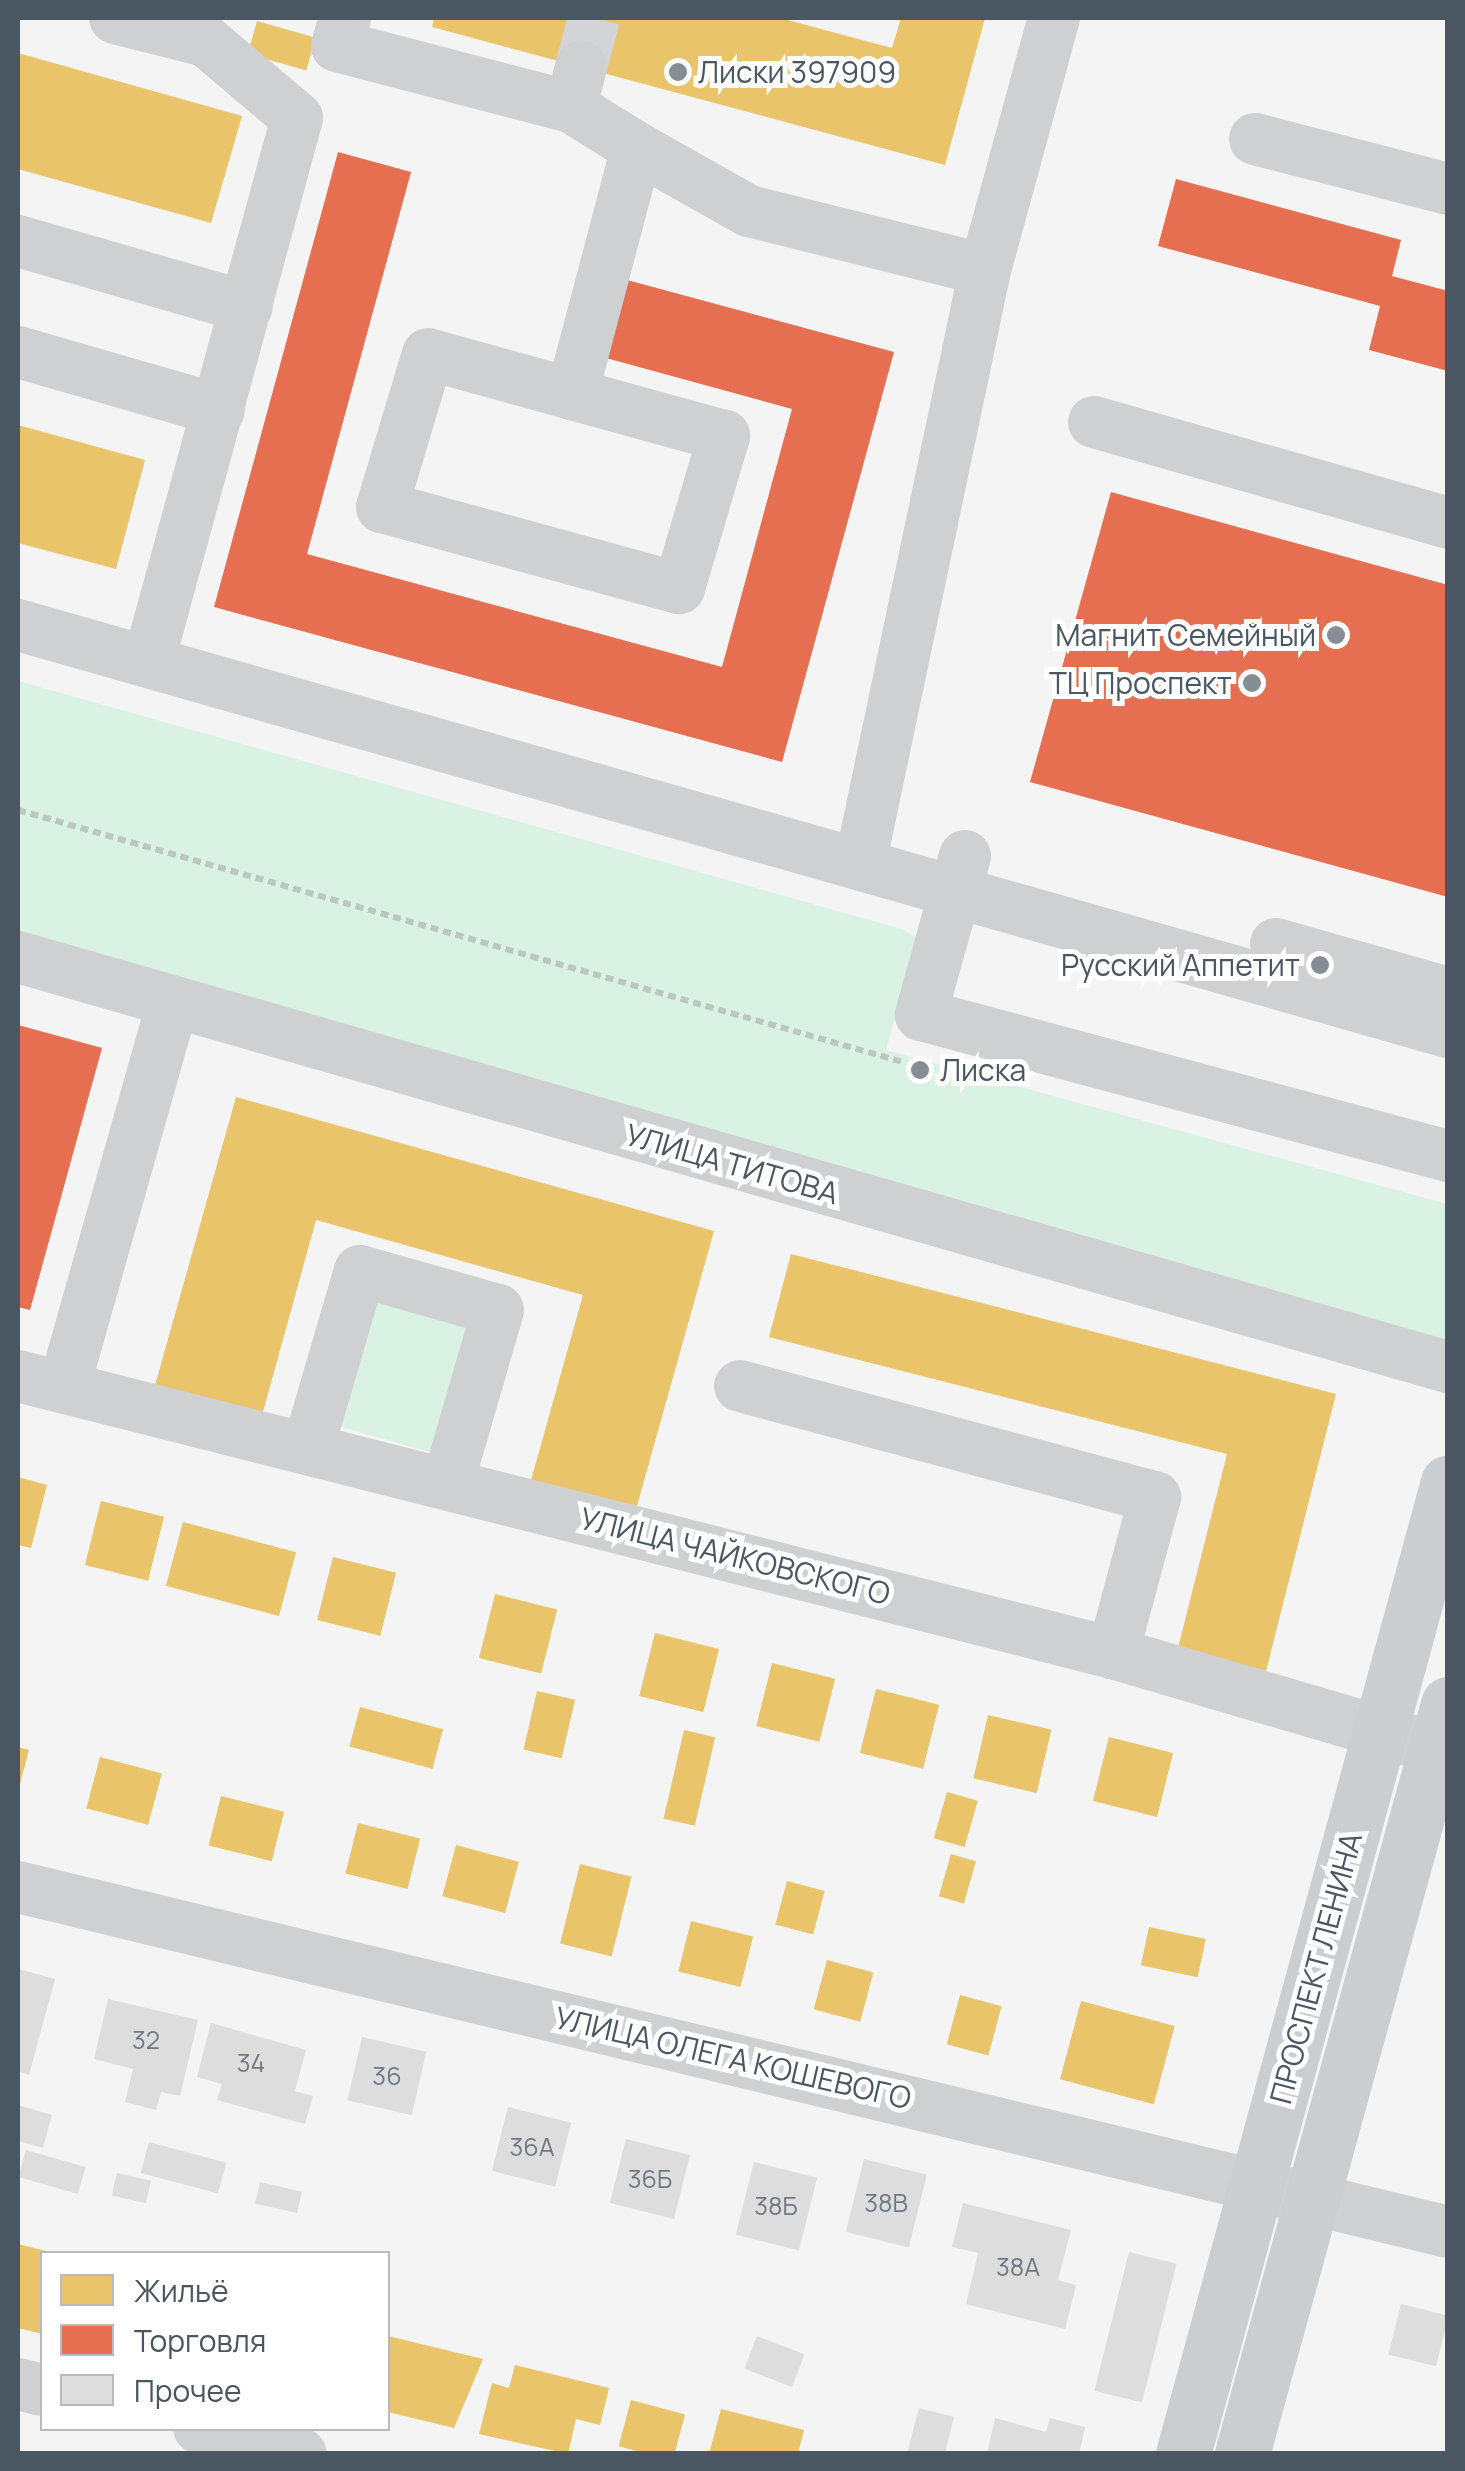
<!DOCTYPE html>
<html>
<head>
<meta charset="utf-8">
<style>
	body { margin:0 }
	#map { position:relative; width:1465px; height:2471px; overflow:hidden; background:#f4f4f4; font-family:Manrope,sans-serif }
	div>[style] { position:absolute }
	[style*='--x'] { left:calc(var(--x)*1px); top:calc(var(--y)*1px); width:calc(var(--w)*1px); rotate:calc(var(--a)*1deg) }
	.green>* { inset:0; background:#d9f2e3; transform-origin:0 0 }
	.homes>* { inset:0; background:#e9c46a; transform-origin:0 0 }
	.shops>* { inset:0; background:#e76f51 }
	.building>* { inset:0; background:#ddddde; transform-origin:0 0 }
	.minor-tunnel>* { height:52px; margin-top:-26px; transform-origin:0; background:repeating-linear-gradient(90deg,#d2d4d7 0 52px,transparent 0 78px) }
	.path>* { height:6px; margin-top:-3px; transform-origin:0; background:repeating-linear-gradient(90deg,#bcc7c4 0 8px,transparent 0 13px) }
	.minor>* { height:52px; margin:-26px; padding:0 26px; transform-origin:26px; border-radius:26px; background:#ced0d2 }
	.major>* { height:55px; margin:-27.5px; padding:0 27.5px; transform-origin:27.5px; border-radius:27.5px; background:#caced1 }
	.dots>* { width:28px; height:28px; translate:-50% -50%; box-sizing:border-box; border:5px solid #fff; border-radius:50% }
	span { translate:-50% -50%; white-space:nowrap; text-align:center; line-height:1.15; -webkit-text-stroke:10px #fff; paint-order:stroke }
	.number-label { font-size:25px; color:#707881 }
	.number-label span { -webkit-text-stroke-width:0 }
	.poi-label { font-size:30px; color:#4a5661 }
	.left { translate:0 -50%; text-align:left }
	.right { translate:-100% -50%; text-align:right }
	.street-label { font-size:30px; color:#4a5661 }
	.frame { position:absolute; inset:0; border:20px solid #4a5661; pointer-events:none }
	.legend { position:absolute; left:40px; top:2251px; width:350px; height:180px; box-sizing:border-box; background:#fff; border:2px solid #b7bbc0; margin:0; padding:12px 18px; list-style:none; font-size:30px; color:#4a5661 }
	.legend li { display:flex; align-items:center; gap:20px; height:50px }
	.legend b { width:50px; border:2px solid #b7bbc0 }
</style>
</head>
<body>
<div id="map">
	<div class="green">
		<div style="clip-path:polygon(18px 681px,902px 929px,917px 938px,886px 1050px,1447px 1204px,1447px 1351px,18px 942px)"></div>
		<div style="left:366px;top:1282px;width:127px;height:146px;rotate:16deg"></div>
	</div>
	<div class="homes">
		<div style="clip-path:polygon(434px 18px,780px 18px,892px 48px,901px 18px,985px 18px,945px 165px,432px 27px)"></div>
		<div style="left:257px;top:21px;width:61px;height:34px;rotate:16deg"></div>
		<div style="clip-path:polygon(18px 53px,242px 116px,211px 223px,18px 169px)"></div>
		<div style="clip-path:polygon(18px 425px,145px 460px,116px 569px,18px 543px)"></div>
		<div style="clip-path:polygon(236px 1097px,714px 1231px,633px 1520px,528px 1491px,583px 1295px,316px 1220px,261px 1419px,154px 1389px)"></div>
		<div style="clip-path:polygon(791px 1254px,1336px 1394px,1266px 1671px,1178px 1648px,1227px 1454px,769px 1337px)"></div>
		<div style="clip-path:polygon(18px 1477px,47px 1485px,31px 1548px,18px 1545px)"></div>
		<div style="left:101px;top:1501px;width:65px;height:66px;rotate:14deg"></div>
		<div style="left:183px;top:1522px;width:117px;height:66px;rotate:15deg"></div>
		<div style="left:333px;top:1557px;width:65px;height:65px;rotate:14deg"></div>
		<div style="left:495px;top:1594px;width:64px;height:66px;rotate:14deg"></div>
		<div style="left:655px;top:1633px;width:66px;height:65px;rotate:14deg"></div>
		<div style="left:772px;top:1663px;width:65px;height:65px;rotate:14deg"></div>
		<div style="left:876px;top:1689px;width:65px;height:66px;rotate:14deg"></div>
		<div style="left:537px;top:1691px;width:39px;height:60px;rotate:13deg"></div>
		<div style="left:360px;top:1707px;width:86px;height:41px;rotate:15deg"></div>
		<div style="left:988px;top:1715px;width:65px;height:65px;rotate:13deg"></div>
		<div style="left:684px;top:1730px;width:32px;height:91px;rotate:13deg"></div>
		<div style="left:1109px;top:1737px;width:66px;height:66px;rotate:14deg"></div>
		<div style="clip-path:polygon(18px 1747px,29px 1750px,19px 1788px,18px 1788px)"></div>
		<div style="left:100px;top:1757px;width:64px;height:53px;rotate:15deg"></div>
		<div style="left:947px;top:1792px;width:32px;height:48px;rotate:16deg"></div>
		<div style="left:221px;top:1796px;width:65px;height:51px;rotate:14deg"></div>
		<div style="left:358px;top:1823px;width:64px;height:52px;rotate:14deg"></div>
		<div style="left:456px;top:1845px;width:65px;height:53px;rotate:15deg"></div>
		<div style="left:951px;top:1854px;width:26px;height:44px;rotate:16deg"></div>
		<div style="left:580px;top:1864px;width:53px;height:82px;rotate:14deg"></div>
		<div style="left:787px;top:1881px;width:39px;height:45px;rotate:15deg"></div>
		<div style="left:691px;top:1921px;width:64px;height:52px;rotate:14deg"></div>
		<div style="left:1149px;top:1927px;width:58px;height:39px;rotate:12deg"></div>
		<div style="left:827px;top:1960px;width:48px;height:51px;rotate:15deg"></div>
		<div style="left:960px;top:1995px;width:43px;height:51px;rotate:15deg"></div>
		<div style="left:1081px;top:2001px;width:97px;height:81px;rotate:15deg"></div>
		<div style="clip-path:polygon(18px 2244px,50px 2252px,42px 2254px,42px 2334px,18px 2328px)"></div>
		<div style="clip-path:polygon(388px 2336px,483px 2359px,454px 2428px,388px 2412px)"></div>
		<div style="clip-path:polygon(515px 2365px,609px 2388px,600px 2425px,576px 2419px,568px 2454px,479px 2434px,492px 2383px,509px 2388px)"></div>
		<div style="left:631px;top:2400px;width:56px;height:48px;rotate:15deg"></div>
		<div style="clip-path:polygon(721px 2409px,804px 2430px,798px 2454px,709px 2454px)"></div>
	</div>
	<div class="shops">
		<div style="clip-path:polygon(338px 152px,411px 172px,307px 554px,722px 667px,792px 409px,595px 355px,616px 277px,894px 352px,782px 762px,214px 607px)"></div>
		<div style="clip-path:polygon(1176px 179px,1401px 240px,1392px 276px,1448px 291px,1448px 371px,1369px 350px,1380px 306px,1158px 246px)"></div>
		<div style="clip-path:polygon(1111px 492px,1448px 585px,1448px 897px,1030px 782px)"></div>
		<div style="clip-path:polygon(18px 1025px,102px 1048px,30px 1310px,18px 1307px)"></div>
	</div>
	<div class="building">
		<div style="clip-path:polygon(18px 1969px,55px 1979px,29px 2075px,18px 2071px)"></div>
		<div style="clip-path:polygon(108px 1999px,198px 2020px,180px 2096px,161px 2092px,156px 2110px,125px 2102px,133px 2069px,94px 2059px)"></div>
		<div style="clip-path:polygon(211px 2023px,306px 2050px,295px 2091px,313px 2096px,305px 2124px,217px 2100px,222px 2084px,197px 2077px)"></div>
		<div style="left:362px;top:2037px;width:66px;height:65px;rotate:13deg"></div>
		<div style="clip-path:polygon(18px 2105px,52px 2115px,43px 2148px,18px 2141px)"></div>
		<div style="left:508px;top:2107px;width:65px;height:66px;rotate:14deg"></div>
		<div style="left:626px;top:2139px;width:66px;height:66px;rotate:14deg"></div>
		<div style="left:149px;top:2142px;width:80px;height:32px;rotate:15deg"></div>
		<div style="left:26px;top:2150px;width:62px;height:28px;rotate:16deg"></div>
		<div style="left:864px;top:2159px;width:65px;height:75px;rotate:14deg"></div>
		<div style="left:754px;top:2162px;width:65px;height:75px;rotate:14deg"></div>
		<div style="left:117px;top:2173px;width:35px;height:23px;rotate:13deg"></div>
		<div style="left:260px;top:2182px;width:43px;height:22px;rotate:13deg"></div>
		<div style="clip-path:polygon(963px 2203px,1071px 2230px,1058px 2280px,1076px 2285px,1065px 2329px,966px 2304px,978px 2253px,952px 2247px)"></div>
		<div style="left:1129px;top:2252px;width:49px;height:143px;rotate:14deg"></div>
		<div style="left:1401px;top:2304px;width:49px;height:52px;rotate:14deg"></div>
		<div style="left:757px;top:2336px;width:51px;height:35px;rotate:21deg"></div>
		<div style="clip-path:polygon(919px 2408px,954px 2417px,945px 2454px,907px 2454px)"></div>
		<div style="clip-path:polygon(995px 2418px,1046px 2432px,1050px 2418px,1085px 2427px,1079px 2454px,987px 2454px)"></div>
	</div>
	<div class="minor-tunnel">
		<div style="--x:581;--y:67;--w:51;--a:-75.1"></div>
	</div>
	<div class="path">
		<div style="--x:18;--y:810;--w:923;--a:15.9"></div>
	</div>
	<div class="minor">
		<div style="--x:115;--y:18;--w:94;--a:14.2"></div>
		<div style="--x:206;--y:41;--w:119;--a:40.2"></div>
		<div style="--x:297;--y:118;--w:562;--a:105.27"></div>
		<div style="--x:345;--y:18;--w:29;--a:106"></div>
		<div style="--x:337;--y:46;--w:242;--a:14.6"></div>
		<div style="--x:581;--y:67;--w:41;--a:104"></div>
		<div style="--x:571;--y:107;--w:78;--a:31.8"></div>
		<div style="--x:1255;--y:139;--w:199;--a:14.5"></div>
		<div style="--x:18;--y:241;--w:238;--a:16.1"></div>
		<div style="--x:18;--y:352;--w:209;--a:16.1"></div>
		<div style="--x:572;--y:394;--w:149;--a:-164.5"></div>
		<div style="--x:428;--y:354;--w:160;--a:106.7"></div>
		<div style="--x:382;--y:507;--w:308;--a:15.3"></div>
		<div style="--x:679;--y:588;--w:159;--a:-73.5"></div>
		<div style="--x:724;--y:436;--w:158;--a:-164.6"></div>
		<div style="--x:572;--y:394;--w:254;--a:-75.2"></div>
		<div style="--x:637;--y:148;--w:129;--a:29.4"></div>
		<div style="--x:749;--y:211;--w:243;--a:14"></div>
		<div style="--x:1094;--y:422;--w:368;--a:15.9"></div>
		<div style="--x:18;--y:625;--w:1487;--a:15.89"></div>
		<div style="--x:965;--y:856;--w:165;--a:105.5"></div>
		<div style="--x:921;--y:1015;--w:546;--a:14.98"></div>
		<div style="--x:860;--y:864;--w:607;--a:-78.12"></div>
		<div style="--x:985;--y:270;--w:261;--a:-74.7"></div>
		<div style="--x:1276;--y:944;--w:179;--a:15.9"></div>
		<div style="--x:18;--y:957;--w:1488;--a:16"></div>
		<div style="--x:18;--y:1376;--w:1129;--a:14.2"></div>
		<div style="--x:1113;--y:1653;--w:323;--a:16.4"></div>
		<div style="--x:740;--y:1386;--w:430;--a:15"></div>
		<div style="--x:1155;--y:1497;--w:162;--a:105.1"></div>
		<div style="--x:64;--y:1387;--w:397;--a:-74.2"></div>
		<div style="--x:309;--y:1445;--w:181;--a:-73.7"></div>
		<div style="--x:360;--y:1271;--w:143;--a:15.8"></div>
		<div style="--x:498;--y:1310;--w:179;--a:106.2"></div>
		<div style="--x:18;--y:1887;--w:1471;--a:13.56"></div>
		<div style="--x:18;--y:2384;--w:25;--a:14"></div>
		<div style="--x:199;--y:2428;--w:105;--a:14.3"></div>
	</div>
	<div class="major">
		<div style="--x:1183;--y:2454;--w:1007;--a:-74.75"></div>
		<div style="--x:1242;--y:2454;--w:778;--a:-74.64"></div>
	</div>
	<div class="dots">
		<div style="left:678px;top:72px;background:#868d94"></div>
		<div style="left:1336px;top:635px;background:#868d94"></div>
		<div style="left:1252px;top:683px;background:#868d94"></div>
		<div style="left:1320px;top:965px;background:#868d94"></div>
		<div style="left:920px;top:1070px;background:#868d94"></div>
	</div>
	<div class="number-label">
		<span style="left:146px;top:2040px">32</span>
		<span style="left:251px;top:2063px">34</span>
		<span style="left:387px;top:2076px">36</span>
		<span style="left:532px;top:2147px">36А</span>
		<span style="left:650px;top:2179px">36Б</span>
		<span style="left:886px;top:2203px">38В</span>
		<span style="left:776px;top:2206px">38Б</span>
		<span style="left:1018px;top:2267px">38А</span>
	</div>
	<div class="poi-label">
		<span class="left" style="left:698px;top:72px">Лиски 397909</span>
		<span class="right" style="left:1316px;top:635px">Магнит Семейный</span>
		<span class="right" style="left:1232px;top:683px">ТЦ Проспект</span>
		<span class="right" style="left:1300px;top:965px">Русский Аппетит</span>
		<span class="left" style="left:940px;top:1070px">Лиска</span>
	</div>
	<div class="street-label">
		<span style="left:732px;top:1164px;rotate:16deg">УЛИЦА ТИТОВА</span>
		<span style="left:735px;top:1556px;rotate:14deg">УЛИЦА ЧАЙКОВСКОГО</span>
		<span style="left:1316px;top:1968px;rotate:-75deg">ПРОСПЕКТ ЛЕНИНА</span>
		<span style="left:733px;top:2058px;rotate:13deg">УЛИЦА ОЛЕГА КОШЕВОГО</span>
	</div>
	<div class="frame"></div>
	<ul class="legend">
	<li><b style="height:28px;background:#e9c46a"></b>Жильё</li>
	<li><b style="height:28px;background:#e76f51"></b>Торговля</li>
	<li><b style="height:28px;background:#ddddde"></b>Прочее</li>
	</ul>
</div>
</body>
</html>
